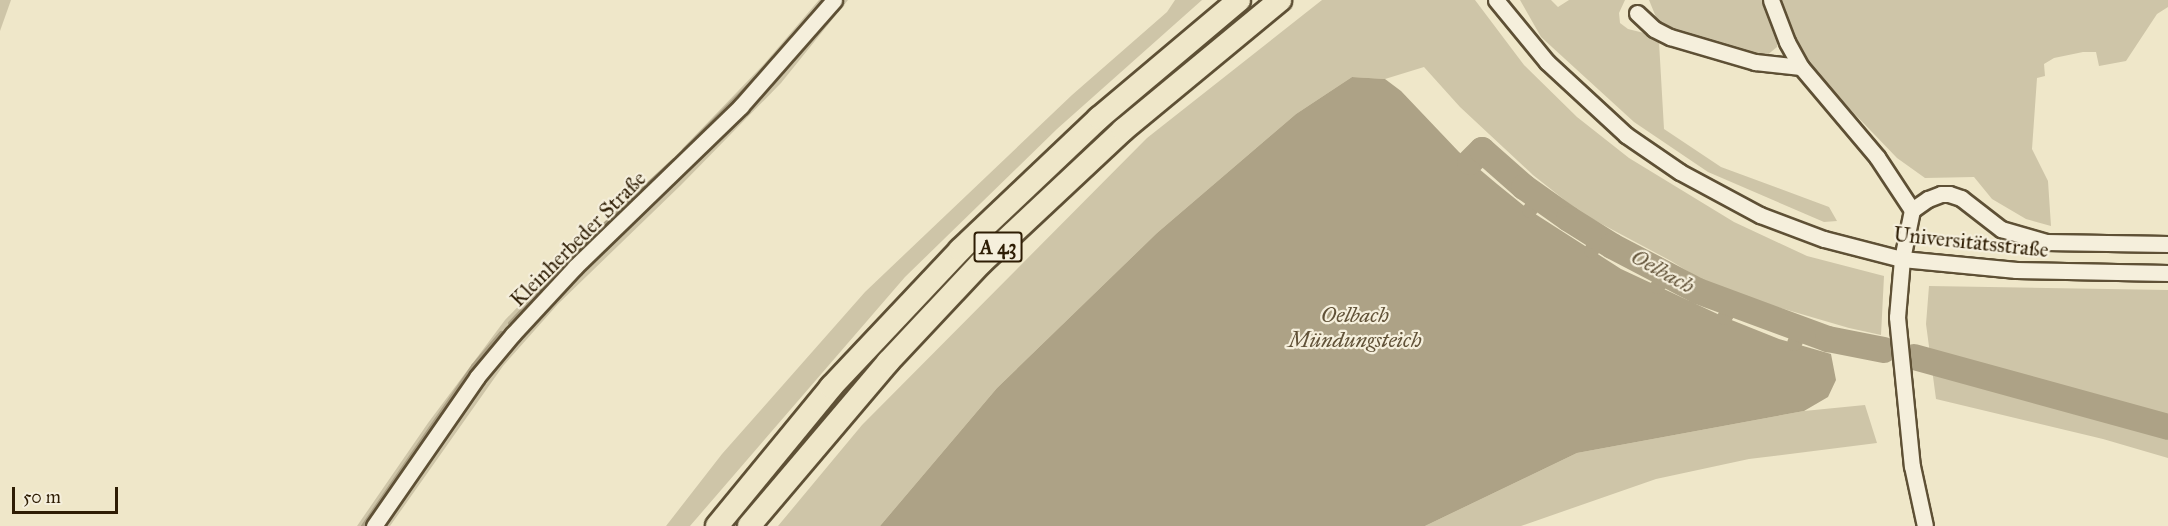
<!DOCTYPE html>
<html>
<head>
<meta charset="utf-8">
<style>
	body { margin:0 }
	#map { position:relative; width:2168px; height:526px; overflow:hidden; background:#efe7c9; font-family:"IM FELL Great Primer",serif }
	div>[style] { position:absolute }
	[style*='--x'] { left:calc(var(--x)*1px); top:calc(var(--y)*1px); width:calc(var(--w)*1px); rotate:calc(var(--a)*1deg) }
	.green>* { inset:0; background:#cec5a8 }
	.water>* { inset:0; background:#ada286 }
	.stream>* { height:4.5px; margin:-2.25px; padding:0 2.25px; transform-origin:2.25px; border-radius:2.25px; background:#ada286 }
	.canal>* { height:15px; margin:-7.5px; padding:0 7.5px; transform-origin:7.5px; border-radius:7.5px; background:#ada286 }
	.river>* { height:26px; margin:-13px; padding:0 13px; transform-origin:13px; border-radius:13px; background:#ada286 }
	.roads { filter:drop-shadow(2px 0 #5e5035) drop-shadow(-2px 0 #5e5035) drop-shadow(0 2px #5e5035) drop-shadow(0 -2px #5e5035) }
	.minor>* { height:15px; margin:-7.5px; padding:0 7.5px; transform-origin:7.5px; border-radius:7.5px; background:#f5efdc }
	.highway>* { height:22px; margin:-11px; padding:0 11px; transform-origin:11px; border-radius:11px; background:#efe7c9 }
	span { translate:-50% -50%; white-space:nowrap; text-align:center; line-height:1.15; -webkit-text-stroke:4.5px #f5efdc; paint-order:stroke }
	.shield-label span { padding:2px 4px; background:#f5efdc; border:2px solid; border-radius:4px; -webkit-text-stroke-width:0 }
	.shield-label { font-size:20px; color:#2e1d04; font-weight:700 }
	.street-label { font-size:21px; color:#2e1d04 }
	.water-label { font-size:22px; color:#615238; font-style:italic }
	.scale { position:absolute; left:12px; top:487px; width:106px; height:27px; box-sizing:border-box; border:3px solid #2e1d04; border-top:0; padding-left:8px; font-size:18px; line-height:21px; white-space:nowrap; color:#2e1d04; -webkit-text-stroke:4px #f5efdc; paint-order:stroke }
</style>
</head>
<body>
<div id="map">
	<div class="green">
		<div style="clip-path:polygon(0 0,11px 0,0 31px)"></div>
		<div style="clip-path:polygon(819px 0,848px 0,781px 83px,681px 185px,558px 304px,503px 366px,390px 526px,357px 526px,428px 423px,505px 320px,561px 262px,661px 171px,764px 64px)"></div>
		<div style="clip-path:polygon(1175px 0,1202px 0,1057px 129px,905px 277px,690px 526px,666px 526px,722px 454px,865px 292px,1072px 95px,1167px 12px)"></div>
		<div style="clip-path:polygon(1322px 0,1475px 0,1524px 65px,1577px 117px,1629px 158px,1734px 222px,1807px 256px,1884px 276px,1881px 335px,1849px 328px,1753px 300px,1697px 277px,1671px 261px,1581px 213px,1533px 175px,1460px 107px,1424px 67px,1385px 79px,1352px 77px,1296px 114px,1157px 233px,997px 388px,880px 526px,778px 526px,862px 425px,1147px 138px)"></div>
		<div style="clip-path:polygon(1520px 0,1551px 0,1558px 7px,1569px 0,1625px 0,1619px 13px,1620px 23px,1628px 29px,1648px 34px,1659px 42px,1664px 129px,1721px 167px,1829px 207px,1837px 221px,1824px 222px,1708px 172px,1634px 122px,1541px 37px)"></div>
		<div style="clip-path:polygon(1649px 0,1763px 0,1778px 35px,1777px 47px,1766px 56px,1674px 30px,1658px 22px)"></div>
		<div style="clip-path:polygon(1780px 0,2168px 0,2168px 7px,2157px 14px,2126px 61px,2099px 66px,2096px 52px,2083px 52px,2054px 58px,2044px 64px,2045px 76px,2037px 78px,2032px 149px,2048px 181px,2051px 226px,2026px 219px,1992px 199px,1974px 177px,1925px 178px,1897px 158px,1819px 77px,1797px 44px)"></div>
		<div style="clip-path:polygon(1929px 286px,2168px 290px,2168px 458px,2103px 439px,1936px 399px,1926px 324px)"></div>
		<div style="clip-path:polygon(1865px 405px,1877px 443px,1749px 459px,1656px 479px,1521px 526px,1425px 526px,1577px 453px,1804px 411px)"></div>
	</div>
	<div class="water">
		<div style="clip-path:polygon(1352px 77px,1385px 79px,1401px 91px,1459px 152px,1497px 184px,1529px 210px,1621px 269px,1724px 317px,1779px 339px,1831px 354px,1836px 380px,1828px 397px,1804px 411px,1577px 453px,1425px 526px,880px 526px,997px 388px,1157px 233px,1296px 114px)"></div>
	</div>
	<div class="stream">
		<div style="--x:814;--y:12;--w:15;--a:-53"></div>
		<div style="--x:684;--y:150;--w:99;--a:-45"></div>
		<div style="--x:579;--y:248;--w:129;--a:-42.8"></div>
		<div style="--x:510;--y:323;--w:89;--a:-46.8"></div>
		<div style="--x:363;--y:526;--w:194;--a:-55.5"></div>
		<div style="--x:473;--y:366;--w:43;--a:-49.7"></div>
	</div>
	<div class="canal">
		<div style="--x:1529;--y:210;--w:15;--a:-53"></div>
		<div style="--x:1591;--y:250;--w:14;--a:-56"></div>
		<div style="--x:1657;--y:286;--w:14;--a:-56"></div>
		<div style="--x:1724;--y:317;--w:14;--a:-56"></div>
		<div style="--x:1794;--y:343;--w:15;--a:-67"></div>
	</div>
	<div class="river">
		<div style="--x:1470;--y:162;--w:17;--a:-45"></div>
		<div style="--x:1482;--y:150;--w:56;--a:41.4"></div>
		<div style="--x:1524;--y:187;--w:55;--a:35.4"></div>
		<div style="--x:1569;--y:219;--w:51;--a:32.1"></div>
		<div style="--x:1612;--y:246;--w:97;--a:27.6"></div>
		<div style="--x:1698;--y:291;--w:139;--a:20.3"></div>
		<div style="--x:1828;--y:339;--w:57;--a:11.1"></div>
		<div style="--x:1914;--y:357;--w:263;--a:15.4"></div>
	</div>
	<div class="roads">
		<div class="minor">
			<div style="--x:1496;--y:0;--w:80;--a:50.6"></div>
			<div style="--x:1547;--y:62;--w:108;--a:42.7"></div>
			<div style="--x:1626;--y:135;--w:65;--a:34.4"></div>
			<div style="--x:1680;--y:172;--w:91;--a:28.3"></div>
			<div style="--x:1760;--y:215;--w:68;--a:20.6"></div>
			<div style="--x:1824;--y:239;--w:81;--a:14.4"></div>
			<div style="--x:1902;--y:259;--w:115;--a:5.5"></div>
			<div style="--x:2016;--y:270;--w:152;--a:1.1"></div>
			<div style="--x:1771;--y:0;--w:45;--a:69.1"></div>
			<div style="--x:1787;--y:42;--w:29;--a:61"></div>
			<div style="--x:1801;--y:67;--w:118;--a:49.8"></div>
			<div style="--x:1877;--y:157;--w:64;--a:56.6"></div>
			<div style="--x:1912;--y:210;--w:50;--a:101.5"></div>
			<div style="--x:1902;--y:259;--w:58;--a:94.9"></div>
			<div style="--x:1897;--y:317;--w:150;--a:84.3"></div>
			<div style="--x:1912;--y:466;--w:61;--a:77.8"></div>
			<div style="--x:1637;--y:13;--w:23;--a:43"></div>
			<div style="--x:1654;--y:29;--w:18;--a:27"></div>
			<div style="--x:1670;--y:37;--w:89;--a:16.4"></div>
			<div style="--x:1755;--y:62;--w:46;--a:6.2"></div>
			<div style="--x:1912;--y:210;--w:19;--a:-35"></div>
			<div style="--x:1928;--y:199;--w:14;--a:-21"></div>
			<div style="--x:1941;--y:194;--w:8;--a:0"></div>
			<div style="--x:1949;--y:194;--w:13;--a:18"></div>
			<div style="--x:1961;--y:198;--w:51;--a:37.8"></div>
			<div style="--x:2001;--y:229;--w:47;--a:16.1"></div>
			<div style="--x:2046;--y:242;--w:122;--a:0.9"></div>
			<div style="--x:374;--y:526;--w:181;--a:-55.3"></div>
			<div style="--x:477;--y:377;--w:56;--a:-50.1"></div>
			<div style="--x:513;--y:334;--w:91;--a:-47.2"></div>
			<div style="--x:575;--y:267;--w:231;--a:-44.1"></div>
			<div style="--x:741;--y:106;--w:141;--a:-48.7"></div>
		</div>
		<div class="highway">
			<div style="--x:717;--y:526;--w:180;--a:-50.6"></div>
			<div style="--x:831;--y:387;--w:188;--a:-46.7"></div>
			<div style="--x:960;--y:250;--w:192;--a:-43.5"></div>
			<div style="--x:1099;--y:118;--w:183;--a:-40.1"></div>
			<div style="--x:749;--y:526;--w:215;--a:-49.7"></div>
			<div style="--x:888;--y:362;--w:136;--a:-46.8"></div>
			<div style="--x:981;--y:263;--w:195;--a:-43.1"></div>
			<div style="--x:1123;--y:130;--w:204;--a:-39.6"></div>
		</div>
	</div>
	<div class="shield-label">
		<span style="left:998px;top:247px">A 43</span>
	</div>
	<div class="street-label">
		<span style="left:578px;top:239px;rotate:-45deg">Kleinherbeder Straße</span>
		<span style="left:1971px;top:242px;rotate:6deg">Universitätsstraße</span>
	</div>
	<div class="water-label">
		<span style="left:1663px;top:271px;rotate:29deg">Oelbach</span>
		<span style="left:1355px;top:327px">Oelbach<br>Mündungsteich</span>
	</div>
	<div class="scale">50 m</div>
</div>
</body>
</html>
